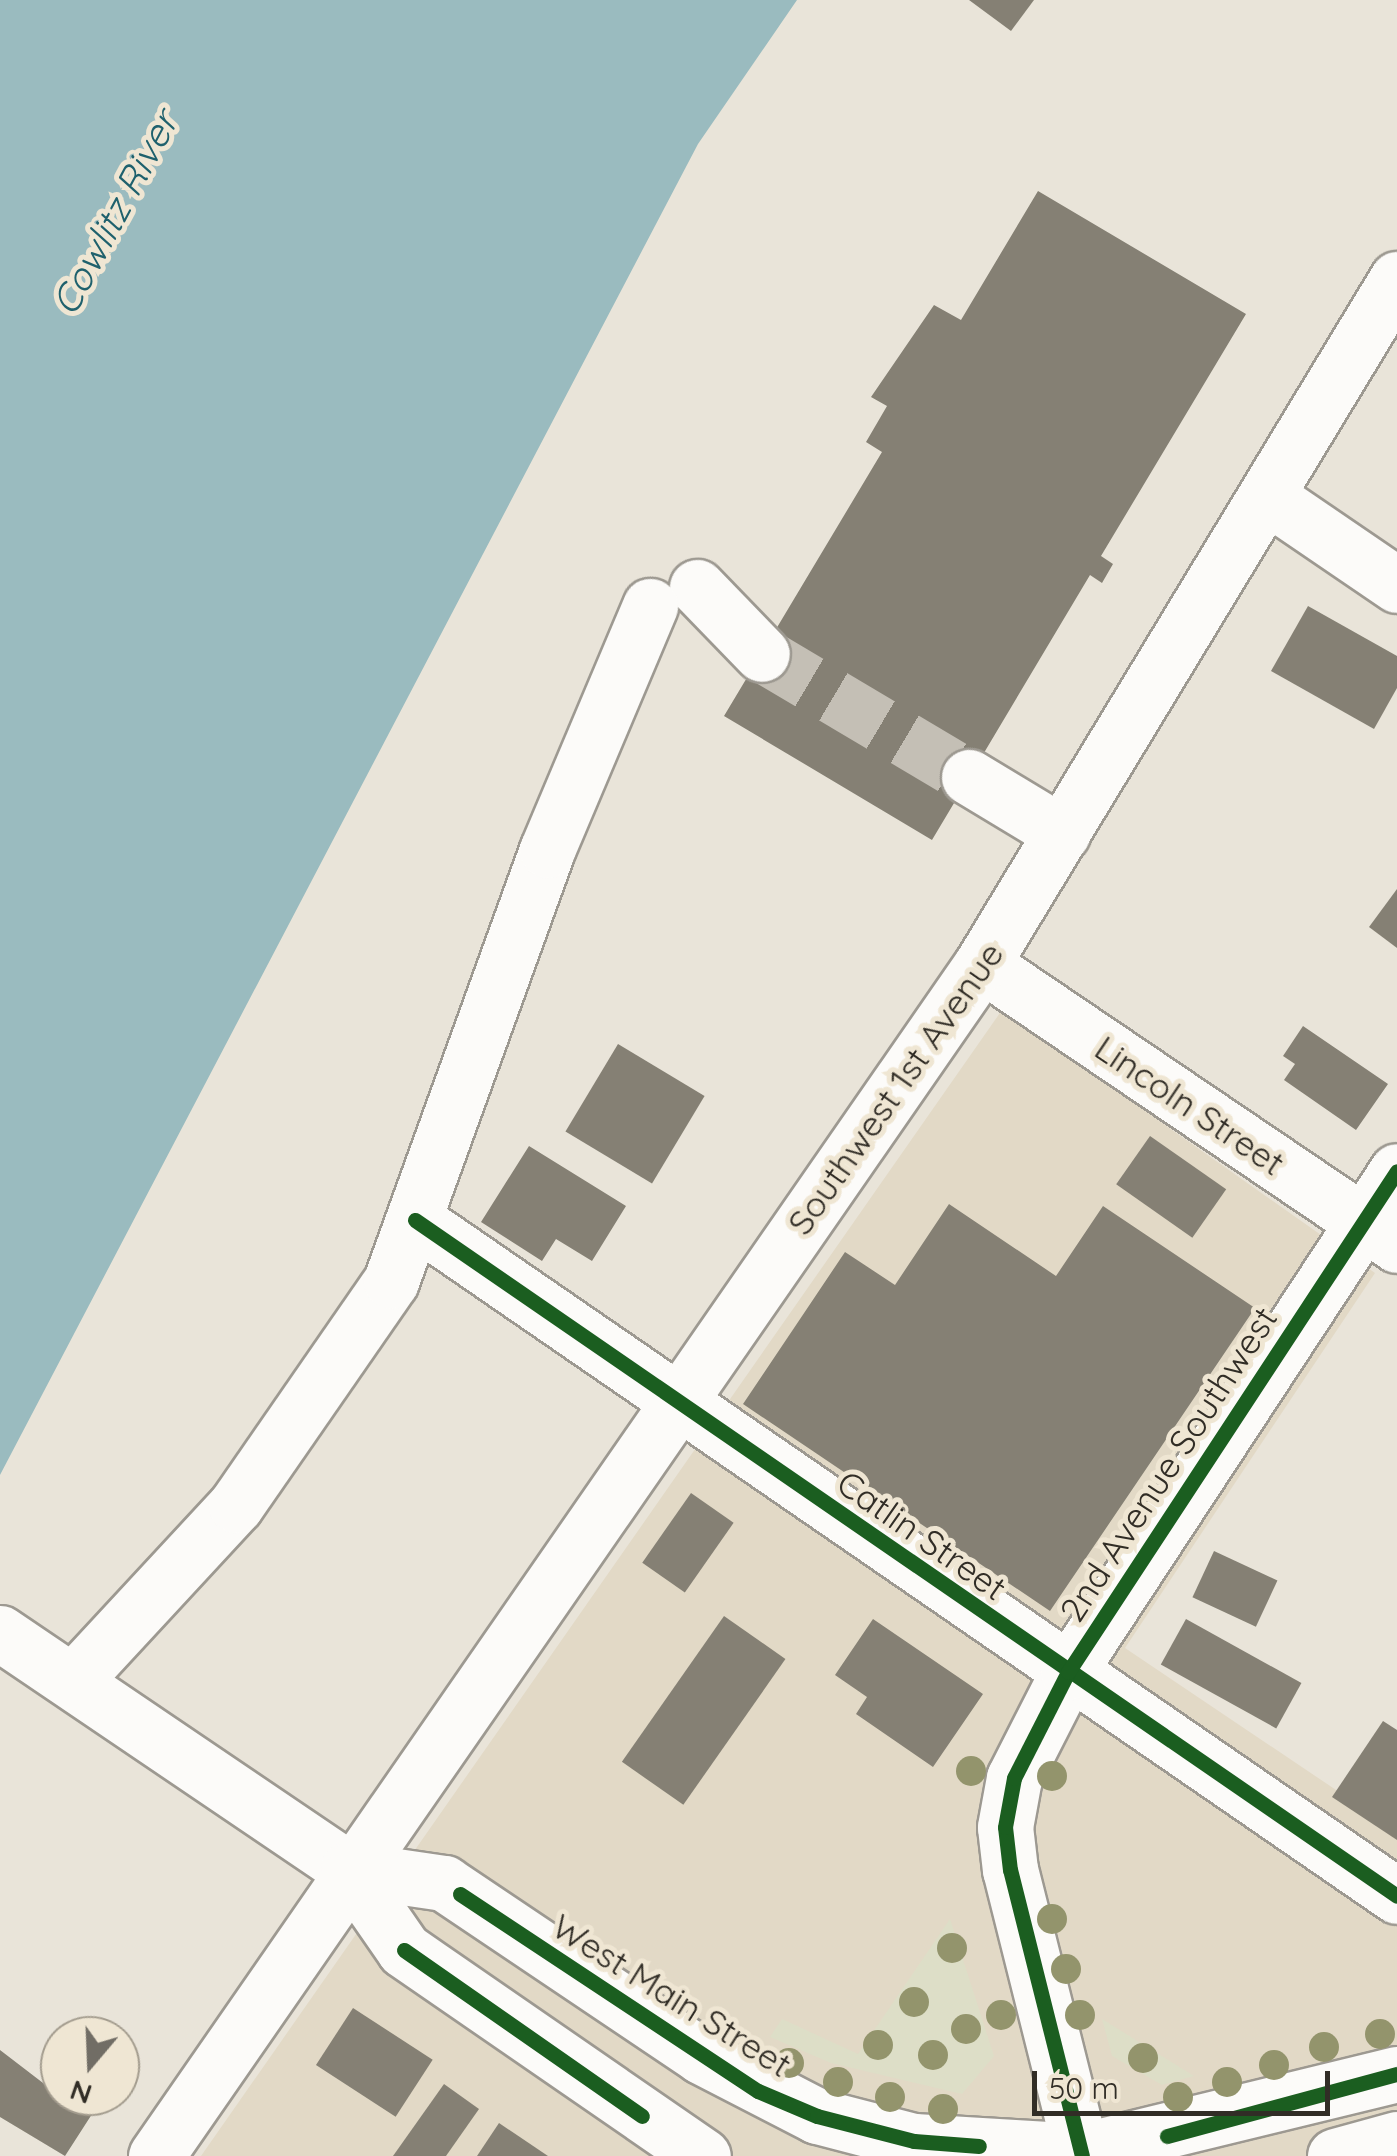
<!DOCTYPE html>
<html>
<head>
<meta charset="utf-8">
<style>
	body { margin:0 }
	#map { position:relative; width:1397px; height:2156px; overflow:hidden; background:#e9e4d9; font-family:Quicksand,sans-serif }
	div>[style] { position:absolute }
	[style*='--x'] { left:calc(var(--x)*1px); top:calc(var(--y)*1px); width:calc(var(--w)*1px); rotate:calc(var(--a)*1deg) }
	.built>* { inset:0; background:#e2d9c6 }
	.green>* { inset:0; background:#dddec7 }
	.water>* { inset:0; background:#9abbbf }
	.building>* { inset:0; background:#858074; transform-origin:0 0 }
	.minor-tunnel>* { height:55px; margin-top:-27.5px; transform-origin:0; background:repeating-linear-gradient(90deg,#c4bfb5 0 55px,transparent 0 83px) }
	.roads { filter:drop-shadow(2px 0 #9d9991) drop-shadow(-2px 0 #9d9991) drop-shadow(0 2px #9d9991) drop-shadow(0 -2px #9d9991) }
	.minor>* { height:55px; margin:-27.5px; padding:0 27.5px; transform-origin:27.5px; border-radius:27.5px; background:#fcfbf9 }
	.major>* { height:55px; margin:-27.5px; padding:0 27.5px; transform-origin:27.5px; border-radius:27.5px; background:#fcfbf9 }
	.cycleway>* { height:15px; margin:-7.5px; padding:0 7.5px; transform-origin:7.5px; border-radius:7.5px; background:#1b5e20 }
	.trees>* { width:30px; height:30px; margin:-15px; border-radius:50%; background:#93946c }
	span { translate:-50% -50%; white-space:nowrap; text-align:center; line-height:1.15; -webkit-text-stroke:10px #efe6d3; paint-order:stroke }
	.street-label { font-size:35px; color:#312d26 }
	.water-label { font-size:38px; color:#1f616d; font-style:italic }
	.north { position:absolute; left:40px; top:2016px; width:100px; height:100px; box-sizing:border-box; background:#efe6d3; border:2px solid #a39c8e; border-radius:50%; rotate:199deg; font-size:28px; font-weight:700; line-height:40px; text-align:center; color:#312d26 }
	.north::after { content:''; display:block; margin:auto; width:35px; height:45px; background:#716d65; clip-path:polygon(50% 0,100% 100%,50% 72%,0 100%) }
	.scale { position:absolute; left:1032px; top:2071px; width:298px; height:45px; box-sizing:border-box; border:5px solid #312d26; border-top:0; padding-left:12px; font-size:30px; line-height:35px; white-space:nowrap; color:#312d26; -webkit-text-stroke:8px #efe6d3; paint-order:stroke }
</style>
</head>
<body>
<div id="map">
	<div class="built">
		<div style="clip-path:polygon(1002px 1010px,1375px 1273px,1125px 1648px,1397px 1831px,1397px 2156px,201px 2156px)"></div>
	</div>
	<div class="green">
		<div style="clip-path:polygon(950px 1919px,994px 2056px,962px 2094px,831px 2063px,770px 2037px,782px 2019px,858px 2054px)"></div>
		<div style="clip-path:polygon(1102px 2019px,1194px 2076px,1162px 2085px,1112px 2056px)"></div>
	</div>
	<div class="water">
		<div style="clip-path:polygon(0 0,797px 0,698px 144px,0 1475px)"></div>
	</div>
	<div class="building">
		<div style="clip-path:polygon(969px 0,1034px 0,1011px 31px)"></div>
		<div style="clip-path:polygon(1038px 191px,1246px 314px,1101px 556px,1113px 564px,1102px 583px,1090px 575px,932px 840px,724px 716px,882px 452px,866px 442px,887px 406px,871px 397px,934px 305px,961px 320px)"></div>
		<div style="clip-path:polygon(1308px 606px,1397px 656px,1397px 688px,1374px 729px,1271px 671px)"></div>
		<div style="clip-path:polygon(1397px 889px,1397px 948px,1369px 927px)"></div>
		<div style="clip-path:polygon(1303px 1026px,1388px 1084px,1356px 1130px,1284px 1080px,1295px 1064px,1283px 1056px)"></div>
		<div style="left:618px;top:1044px;width:101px;height:102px;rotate:31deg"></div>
		<div style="left:1150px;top:1136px;width:93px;height:59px;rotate:35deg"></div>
		<div style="clip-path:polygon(529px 1146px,626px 1206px,592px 1261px,556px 1239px,542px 1261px,481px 1222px)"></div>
		<div style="clip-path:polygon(949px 1204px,1056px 1276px,1103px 1206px,1255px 1308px,1050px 1611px,743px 1404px,845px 1252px,895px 1285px)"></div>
		<div style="left:691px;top:1493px;width:52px;height:85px;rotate:35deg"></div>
		<div style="left:1214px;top:1551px;width:70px;height:51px;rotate:25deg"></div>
		<div style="left:724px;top:1616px;width:75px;height:178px;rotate:35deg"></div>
		<div style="clip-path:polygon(873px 1619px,983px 1694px,933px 1767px,856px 1714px,867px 1697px,835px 1675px)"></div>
		<div style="left:1186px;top:1619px;width:132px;height:52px;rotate:29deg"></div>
		<div style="clip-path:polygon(1383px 1721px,1397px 1730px,1397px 1840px,1332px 1797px)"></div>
		<div style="left:353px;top:2008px;width:95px;height:68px;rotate:33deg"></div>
		<div style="clip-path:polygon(0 2050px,60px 2096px,94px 2111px,65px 2156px,0 2117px)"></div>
		<div style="clip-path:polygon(444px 2084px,479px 2109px,446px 2156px,393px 2156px)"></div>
		<div style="clip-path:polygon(499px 2123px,548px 2156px,477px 2156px)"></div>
	</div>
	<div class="minor-tunnel">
		<div style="--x:762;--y:654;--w:241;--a:30.7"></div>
	</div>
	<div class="roads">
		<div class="minor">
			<div style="--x:1268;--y:497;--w:156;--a:34.3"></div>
			<div style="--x:697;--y:587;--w:93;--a:45.9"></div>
			<div style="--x:969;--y:777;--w:109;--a:31.1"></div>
			<div style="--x:982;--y:964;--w:501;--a:34.1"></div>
			<div style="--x:415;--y:1220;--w:1192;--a:34.54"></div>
			<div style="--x:74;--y:1680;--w:238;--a:-47.2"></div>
			<div style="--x:236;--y:1505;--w:272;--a:-55.3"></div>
			<div style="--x:391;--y:1281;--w:458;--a:-70.1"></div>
			<div style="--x:547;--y:850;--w:265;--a:-67.1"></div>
			<div style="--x:1082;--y:2156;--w:295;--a:-104.1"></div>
			<div style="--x:1010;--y:1870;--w:43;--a:-96.6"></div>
			<div style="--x:1005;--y:1827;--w:50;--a:-79.6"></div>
			<div style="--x:1014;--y:1778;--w:119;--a:-63"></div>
			<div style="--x:1068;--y:1672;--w:599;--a:-56.71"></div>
		</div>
		<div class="major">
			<div style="--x:0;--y:1633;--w:420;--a:34.1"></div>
			<div style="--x:348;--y:1869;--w:97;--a:8.3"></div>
			<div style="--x:444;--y:1883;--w:310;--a:33.9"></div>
			<div style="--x:701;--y:2056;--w:131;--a:27.3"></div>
			<div style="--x:817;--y:2116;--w:100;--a:14.5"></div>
			<div style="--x:914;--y:2141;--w:167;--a:3.4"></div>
			<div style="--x:1081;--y:2151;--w:325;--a:-13.7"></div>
			<div style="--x:348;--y:1869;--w:98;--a:55.3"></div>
			<div style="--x:404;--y:1950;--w:363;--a:34.6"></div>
			<div style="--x:156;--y:2156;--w:1450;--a:-55.28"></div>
			<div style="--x:982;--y:964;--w:801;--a:-58.79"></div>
			<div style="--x:1335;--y:2156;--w:64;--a:-15.3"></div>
		</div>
	</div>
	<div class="cycleway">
		<div style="--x:415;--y:1220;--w:1192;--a:34.54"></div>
		<div style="--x:460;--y:1894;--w:357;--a:33.5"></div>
		<div style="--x:758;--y:2091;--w:64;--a:23"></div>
		<div style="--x:817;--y:2116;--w:100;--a:14.5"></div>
		<div style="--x:914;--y:2141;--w:65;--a:4.4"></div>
		<div style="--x:404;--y:1950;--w:290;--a:34.9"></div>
		<div style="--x:1167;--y:2136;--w:238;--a:-15.1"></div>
		<div style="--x:1082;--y:2156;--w:295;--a:-104.1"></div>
		<div style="--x:1010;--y:1870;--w:43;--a:-96.6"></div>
		<div style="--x:1005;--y:1827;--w:50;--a:-79.6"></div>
		<div style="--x:1014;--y:1778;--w:119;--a:-63"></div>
		<div style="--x:1068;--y:1672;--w:599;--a:-56.71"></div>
	</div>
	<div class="trees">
		<div style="left:971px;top:1771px"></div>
		<div style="left:1052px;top:1776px"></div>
		<div style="left:1052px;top:1919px"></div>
		<div style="left:952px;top:1948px"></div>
		<div style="left:1066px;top:1969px"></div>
		<div style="left:914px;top:2002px"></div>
		<div style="left:1001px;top:2015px"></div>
		<div style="left:1080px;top:2015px"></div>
		<div style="left:966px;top:2029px"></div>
		<div style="left:1380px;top:2034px"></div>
		<div style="left:878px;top:2045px"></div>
		<div style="left:1324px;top:2047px"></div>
		<div style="left:933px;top:2055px"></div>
		<div style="left:1143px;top:2058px"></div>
		<div style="left:789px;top:2063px"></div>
		<div style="left:1274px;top:2065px"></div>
		<div style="left:838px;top:2082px"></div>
		<div style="left:1227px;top:2082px"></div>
		<div style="left:890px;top:2097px"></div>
		<div style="left:1178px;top:2097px"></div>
		<div style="left:943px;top:2109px"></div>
	</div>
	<div class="street-label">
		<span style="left:895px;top:1088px;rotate:-55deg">Southwest 1st Avenue</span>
		<span style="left:1190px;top:1105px;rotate:34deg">Lincoln Street</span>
		<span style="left:1168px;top:1464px;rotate:-57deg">2nd Avenue Southwest</span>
		<span style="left:922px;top:1535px;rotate:35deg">Catlin Street</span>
		<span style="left:672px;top:1995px;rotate:32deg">West Main Street</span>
	</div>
	<div class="water-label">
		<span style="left:115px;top:213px;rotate:-62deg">Cowlitz River</span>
	</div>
	<div class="north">N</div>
	<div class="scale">50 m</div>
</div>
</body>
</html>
